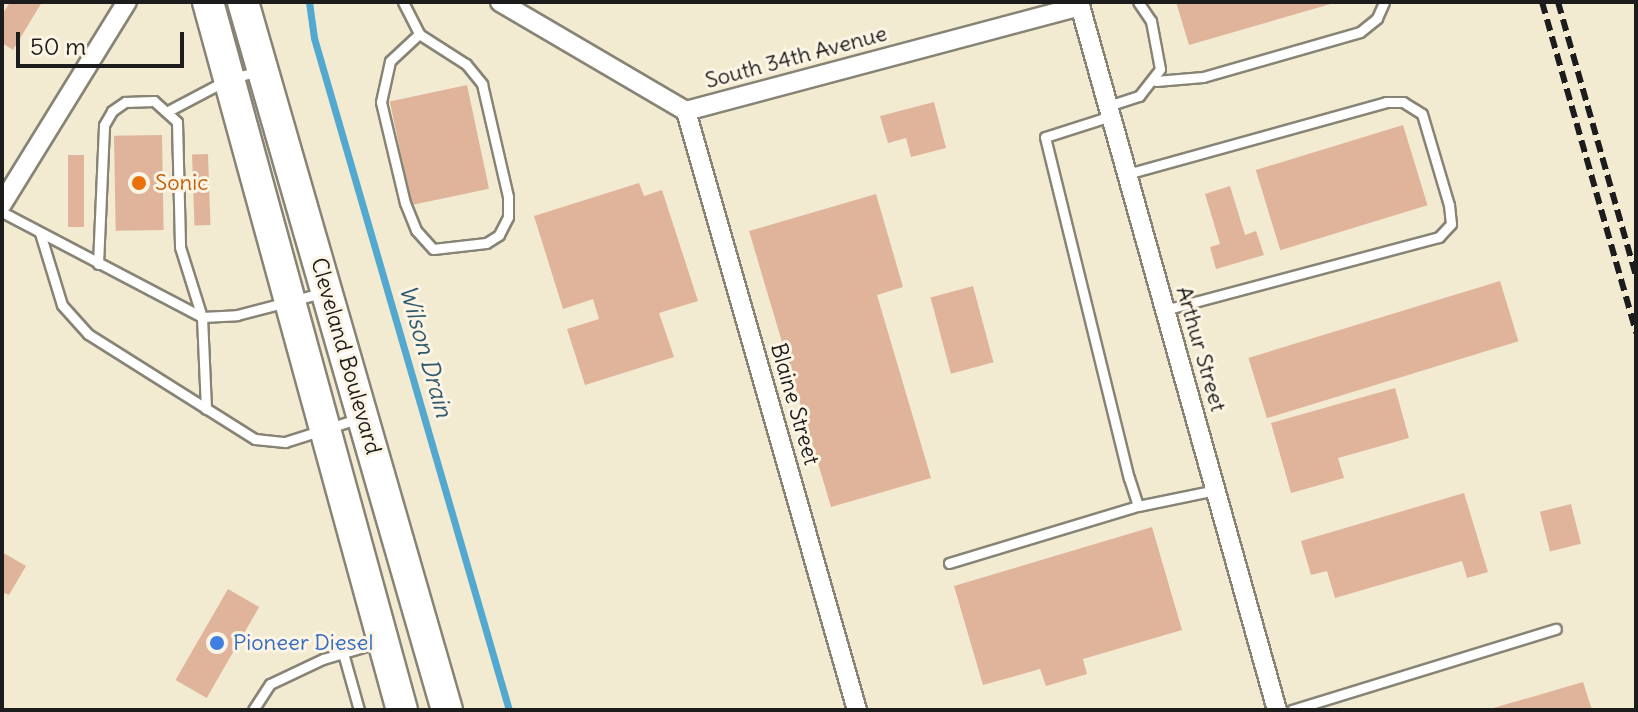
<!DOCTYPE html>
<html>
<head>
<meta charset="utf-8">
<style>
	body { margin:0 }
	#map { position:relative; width:1638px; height:712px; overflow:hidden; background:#f2ebd1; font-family:Delius,sans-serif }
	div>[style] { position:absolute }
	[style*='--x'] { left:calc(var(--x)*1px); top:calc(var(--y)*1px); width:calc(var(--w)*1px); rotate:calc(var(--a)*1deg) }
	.stream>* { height:7px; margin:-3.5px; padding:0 3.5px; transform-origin:3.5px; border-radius:3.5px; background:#52a8cf }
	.building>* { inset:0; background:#e0b49b; transform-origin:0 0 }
	.roads { filter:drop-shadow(2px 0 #878476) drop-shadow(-2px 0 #878476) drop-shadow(0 2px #878476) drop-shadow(0 -2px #878476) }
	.service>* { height:9px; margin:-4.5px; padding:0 4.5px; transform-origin:4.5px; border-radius:4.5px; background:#fff }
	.minor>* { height:18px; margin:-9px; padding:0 9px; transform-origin:9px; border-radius:9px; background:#fff }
	.primary>* { height:30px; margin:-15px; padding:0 15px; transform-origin:15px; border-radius:15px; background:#fff }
	.rail>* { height:6px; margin-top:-3px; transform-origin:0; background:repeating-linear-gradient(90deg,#1c1c1c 0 12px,transparent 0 18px) }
	.dots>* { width:22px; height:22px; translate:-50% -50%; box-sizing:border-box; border:4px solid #fcf5e5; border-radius:50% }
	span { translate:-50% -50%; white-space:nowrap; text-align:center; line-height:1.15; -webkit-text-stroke:6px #fcf5e5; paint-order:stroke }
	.street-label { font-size:22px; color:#1c1c1c }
	.food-label { font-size:22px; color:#c56008 }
	.left { translate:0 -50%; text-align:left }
	.shop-label { font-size:22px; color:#366cbe }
	.water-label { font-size:24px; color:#345b6d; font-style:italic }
	.frame { position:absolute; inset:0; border:4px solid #1c1c1c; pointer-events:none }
	.scale { position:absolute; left:16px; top:32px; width:168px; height:36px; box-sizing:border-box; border:4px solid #1c1c1c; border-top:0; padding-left:10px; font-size:24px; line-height:28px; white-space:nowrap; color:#1c1c1c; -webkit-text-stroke:6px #fcf5e5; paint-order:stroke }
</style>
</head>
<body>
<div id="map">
	<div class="stream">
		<div style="--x:309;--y:2;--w:36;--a:82"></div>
		<div style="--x:314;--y:38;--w:700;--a:73.82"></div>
	</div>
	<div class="building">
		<div style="clip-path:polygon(10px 2px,42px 2px,13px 50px,2px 43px,2px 15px)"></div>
		<div style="clip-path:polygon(1176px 2px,1334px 2px,1334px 3px,1189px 45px)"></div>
		<div style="left:467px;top:85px;width:106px;height:79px;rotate:78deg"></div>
		<div style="clip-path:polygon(934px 102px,946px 148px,911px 157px,906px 138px,888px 143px,880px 116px)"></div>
		<div style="left:1403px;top:125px;width:84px;height:154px;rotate:73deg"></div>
		<div style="left:162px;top:135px;width:95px;height:48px;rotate:89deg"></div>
		<div style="left:208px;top:154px;width:71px;height:16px;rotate:88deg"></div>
		<div style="left:68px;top:155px;width:16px;height:72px"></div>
		<div style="clip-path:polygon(639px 183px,644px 196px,662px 190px,698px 301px,659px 313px,674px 357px,585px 385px,567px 329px,599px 319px,593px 299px,563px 309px,534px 216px)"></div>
		<div style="clip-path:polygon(1230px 186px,1245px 235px,1256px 231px,1264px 255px,1216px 269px,1210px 247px,1220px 244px,1205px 194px)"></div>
		<div style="clip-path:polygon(876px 194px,903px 287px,877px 295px,931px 478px,831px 507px,749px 231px)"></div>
		<div style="left:1500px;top:281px;width:63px;height:263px;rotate:73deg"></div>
		<div style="left:973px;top:286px;width:79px;height:44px;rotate:75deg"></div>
		<div style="clip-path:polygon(1395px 388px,1409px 438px,1338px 458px,1344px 478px,1291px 493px,1271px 423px)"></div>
		<div style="clip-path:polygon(1464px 493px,1488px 572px,1467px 578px,1462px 561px,1335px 598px,1327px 571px,1311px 575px,1301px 541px)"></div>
		<div style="left:1571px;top:504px;width:41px;height:32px;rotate:76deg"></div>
		<div style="clip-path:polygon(1152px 527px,1182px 630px,1083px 659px,1087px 674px,1046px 686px,1040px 669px,983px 685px,954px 586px)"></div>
		<div style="clip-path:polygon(2px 552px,26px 566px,9px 595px,2px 592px)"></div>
		<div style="left:228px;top:589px;width:36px;height:105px;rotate:30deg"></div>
		<div style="clip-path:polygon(1583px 682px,1592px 710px,1490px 710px,1490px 709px)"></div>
	</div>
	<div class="roads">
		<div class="service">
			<div style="--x:403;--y:2;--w:36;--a:63"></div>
			<div style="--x:419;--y:34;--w:56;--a:32.6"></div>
			<div style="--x:466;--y:64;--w:26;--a:51"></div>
			<div style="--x:482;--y:84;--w:116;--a:77"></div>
			<div style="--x:508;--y:197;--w:20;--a:90"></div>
			<div style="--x:508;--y:217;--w:20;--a:117"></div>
			<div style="--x:499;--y:235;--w:15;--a:148"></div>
			<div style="--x:486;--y:243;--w:53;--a:173.5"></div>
			<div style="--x:433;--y:249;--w:25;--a:-132"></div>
			<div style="--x:416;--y:230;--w:29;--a:-112"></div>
			<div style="--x:405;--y:203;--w:104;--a:-103.4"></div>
			<div style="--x:381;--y:102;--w:42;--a:-77.6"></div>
			<div style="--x:390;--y:61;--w:40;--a:-43"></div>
			<div style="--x:1156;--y:81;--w:47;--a:-4.9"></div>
			<div style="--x:1203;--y:77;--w:163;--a:-16"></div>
			<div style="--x:1360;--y:32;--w:22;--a:-39"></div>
			<div style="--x:1377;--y:18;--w:17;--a:-66"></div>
			<div style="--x:1108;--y:106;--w:33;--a:-18"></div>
			<div style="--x:1139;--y:96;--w:34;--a:-52"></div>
			<div style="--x:1160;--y:69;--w:49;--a:-100.6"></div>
			<div style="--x:1151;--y:21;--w:23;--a:-124"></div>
			<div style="--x:170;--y:110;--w:67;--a:-27.7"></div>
			<div style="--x:229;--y:79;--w:31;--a:-15"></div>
			<div style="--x:1111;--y:116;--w:69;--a:162.3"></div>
			<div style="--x:1045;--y:137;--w:351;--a:76.2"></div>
			<div style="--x:1129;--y:478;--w:29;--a:72"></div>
			<div style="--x:1138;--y:506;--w:80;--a:-11.6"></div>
			<div style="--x:1127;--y:174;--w:269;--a:-15.5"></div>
			<div style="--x:1386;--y:102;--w:17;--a:0"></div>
			<div style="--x:1403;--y:102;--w:22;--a:32"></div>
			<div style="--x:1422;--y:114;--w:95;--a:73.5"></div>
			<div style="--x:1449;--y:205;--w:19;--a:84"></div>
			<div style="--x:1451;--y:224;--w:18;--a:133"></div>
			<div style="--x:1439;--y:237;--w:284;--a:165.1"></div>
			<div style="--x:2;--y:212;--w:226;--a:27.7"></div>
			<div style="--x:202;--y:317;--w:35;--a:-3"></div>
			<div style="--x:237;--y:315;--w:88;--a:-14.5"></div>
			<div style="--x:40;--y:233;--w:75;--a:73"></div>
			<div style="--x:62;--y:305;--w:39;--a:48"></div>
			<div style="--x:88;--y:334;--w:197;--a:32.2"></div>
			<div style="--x:255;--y:439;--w:30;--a:6"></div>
			<div style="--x:285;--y:442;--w:79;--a:-17.7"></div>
			<div style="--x:98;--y:264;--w:139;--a:-87.5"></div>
			<div style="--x:104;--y:125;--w:16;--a:-60"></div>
			<div style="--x:112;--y:111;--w:16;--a:-35"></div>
			<div style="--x:125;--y:102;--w:29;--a:-2"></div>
			<div style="--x:154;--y:101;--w:31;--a:42"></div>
			<div style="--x:177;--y:122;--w:125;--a:88.6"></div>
			<div style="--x:180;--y:247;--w:73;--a:72.6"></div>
			<div style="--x:202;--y:317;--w:92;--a:87.5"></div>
			<div style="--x:949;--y:563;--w:197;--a:-16.8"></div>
			<div style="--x:343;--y:653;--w:59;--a:74.3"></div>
			<div style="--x:253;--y:710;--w:31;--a:-57"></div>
			<div style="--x:270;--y:684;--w:59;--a:-25.3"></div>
			<div style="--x:323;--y:659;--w:59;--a:-16.6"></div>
			<div style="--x:1292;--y:710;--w:276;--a:-17.1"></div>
		</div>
		<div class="minor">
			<div style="--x:500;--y:2;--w:216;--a:30.4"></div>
			<div style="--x:686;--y:111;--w:408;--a:-14.9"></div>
			<div style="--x:1079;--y:2;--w:735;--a:74.38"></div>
			<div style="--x:686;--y:111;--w:623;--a:74.07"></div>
			<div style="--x:2;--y:204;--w:238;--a:-58.3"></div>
		</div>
		<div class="primary">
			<div style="--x:208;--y:2;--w:734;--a:74.68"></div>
			<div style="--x:243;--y:2;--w:737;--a:73.93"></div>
		</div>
	</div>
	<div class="rail">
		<div style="--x:1542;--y:2;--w:344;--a:74.1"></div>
		<div style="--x:1558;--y:2;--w:285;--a:74.1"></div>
	</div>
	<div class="dots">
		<div style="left:139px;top:183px;background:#e8710a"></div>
		<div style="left:217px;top:643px;background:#3f7fe0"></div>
	</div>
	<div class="street-label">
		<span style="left:796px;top:57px;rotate:-15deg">South 34th Avenue</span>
		<span style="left:1201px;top:349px;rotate:74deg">Arthur Street</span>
		<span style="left:346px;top:356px;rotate:74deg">Cleveland Boulevard</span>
		<span style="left:795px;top:404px;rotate:74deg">Blaine Street</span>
	</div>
	<div class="food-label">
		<span class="left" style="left:155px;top:183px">Sonic</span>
	</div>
	<div class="shop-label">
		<span class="left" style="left:233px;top:643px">Pioneer Diesel</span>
	</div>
	<div class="water-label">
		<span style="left:426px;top:351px;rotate:74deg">Wilson Drain</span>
	</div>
	<div class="frame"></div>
	<div class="scale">50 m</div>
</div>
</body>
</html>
